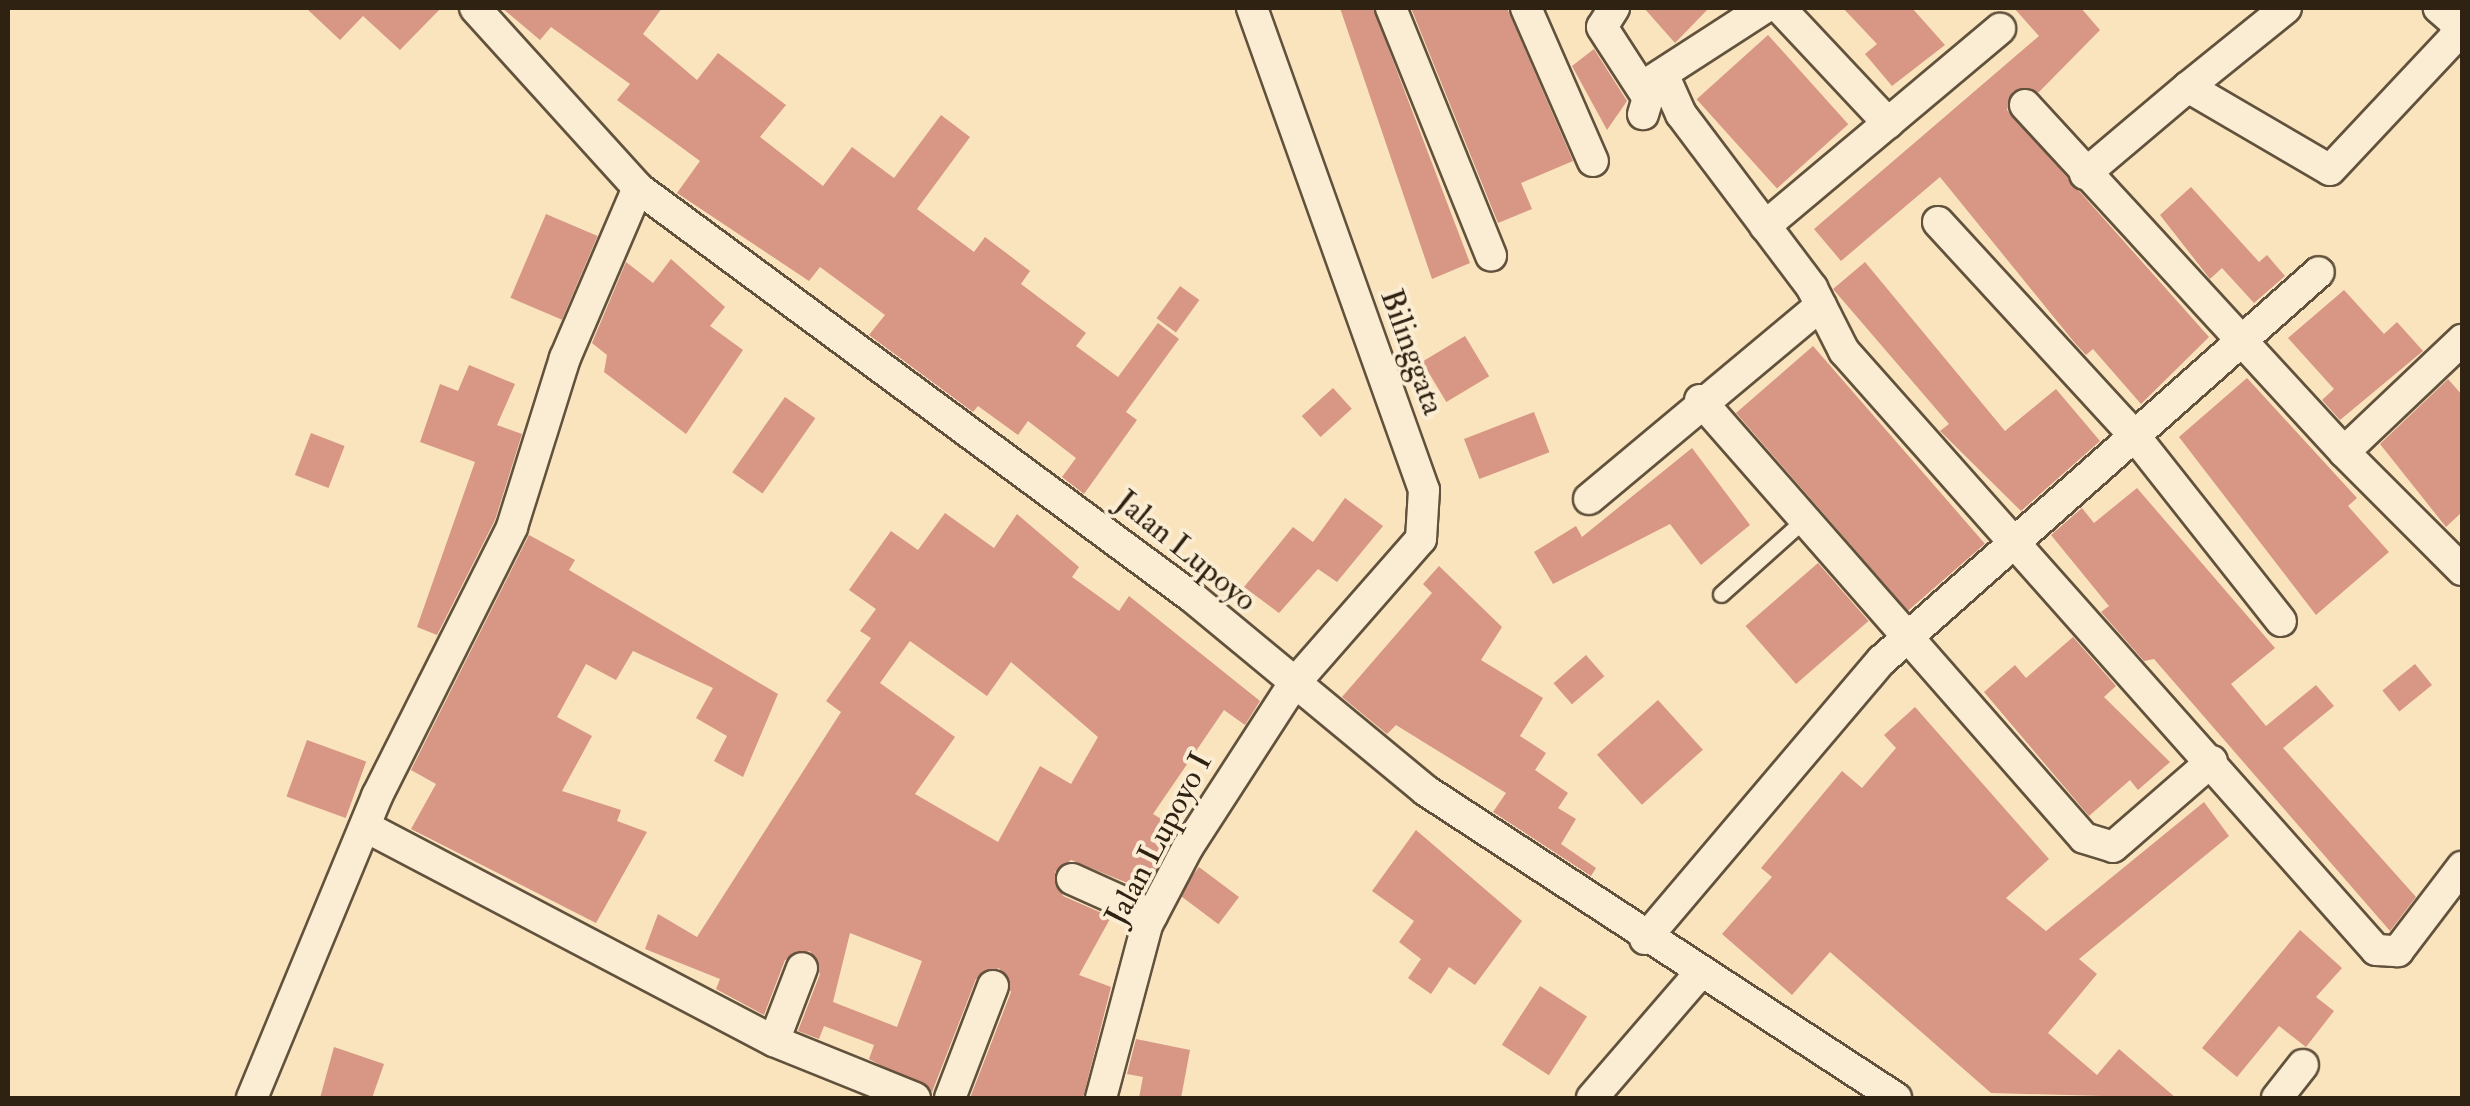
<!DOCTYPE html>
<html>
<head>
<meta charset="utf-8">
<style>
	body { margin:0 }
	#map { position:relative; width:2470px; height:1106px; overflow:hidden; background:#f9e4bd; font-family:"IM FELL Double Pica",serif }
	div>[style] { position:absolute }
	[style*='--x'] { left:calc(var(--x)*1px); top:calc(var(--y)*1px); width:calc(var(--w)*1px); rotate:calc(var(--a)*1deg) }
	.building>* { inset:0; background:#d89684; transform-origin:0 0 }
	.roads { filter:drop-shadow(2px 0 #62523d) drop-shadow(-2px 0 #62523d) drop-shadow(0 2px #62523d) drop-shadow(0 -2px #62523d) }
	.lane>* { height:15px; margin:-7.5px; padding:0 7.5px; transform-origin:7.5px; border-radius:7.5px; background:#fbedd4 }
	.street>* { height:30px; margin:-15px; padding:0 15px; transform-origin:15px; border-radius:15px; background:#fbedd4 }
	span { translate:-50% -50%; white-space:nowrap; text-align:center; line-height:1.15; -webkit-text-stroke:8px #fbedd4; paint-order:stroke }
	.street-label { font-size:32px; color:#2f2212 }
	.frame { position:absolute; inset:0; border:10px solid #2f2212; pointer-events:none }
</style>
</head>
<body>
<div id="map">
	<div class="building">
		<div style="clip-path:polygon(306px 8px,441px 8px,400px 50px,363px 16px,340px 40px)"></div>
		<div style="clip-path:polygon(502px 8px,662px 8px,643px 34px,697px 80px,718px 53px,786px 105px,760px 137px,823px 186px,852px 147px,894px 178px,941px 115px,970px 137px,917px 209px,974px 252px,985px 237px,1030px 271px,1021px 284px,1086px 333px,1076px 346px,1118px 377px,1158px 323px,1179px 339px,1126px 412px,1137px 420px,1084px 494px,1062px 477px,1076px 458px,1028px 421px,1018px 435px,978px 406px,973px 412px,869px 335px,885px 315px,820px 267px,809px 281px,677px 193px,700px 161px,617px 100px,630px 84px,551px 27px,540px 40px)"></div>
		<div style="clip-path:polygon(1340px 8px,1373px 8px,1470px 263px,1432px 279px)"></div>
		<div style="clip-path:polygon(1411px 8px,1507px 8px,1573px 161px,1521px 183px,1532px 209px,1498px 223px)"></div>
		<div style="clip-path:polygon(1644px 8px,1709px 8px,1675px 43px)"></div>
		<div style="clip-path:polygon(1843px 8px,1912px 8px,1945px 45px,1892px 86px,1865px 54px,1877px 44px)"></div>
		<div style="clip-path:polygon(2014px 8px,2081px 8px,2100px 30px,2039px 92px,2013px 91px,2007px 110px,2209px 337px,2141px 404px,2093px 349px,2086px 355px,2074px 342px,1940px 177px,1841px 261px,1814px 229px,2039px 36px)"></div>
		<div style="left:1768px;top:35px;width:120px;height:96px;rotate:48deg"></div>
		<div style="clip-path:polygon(1594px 49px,1627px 101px,1607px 130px,1572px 66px)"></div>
		<div style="clip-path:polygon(2191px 187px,2259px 262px,2267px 255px,2285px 276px,2254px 303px,2222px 268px,2210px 279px,2160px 215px)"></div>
		<div style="left:546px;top:214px;width:56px;height:91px;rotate:23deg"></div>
		<div style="clip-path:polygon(671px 259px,725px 307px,710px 326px,743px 350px,686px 434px,604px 372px,607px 355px,592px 343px,626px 262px,653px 283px)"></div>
		<div style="clip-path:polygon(1865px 262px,2005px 431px,2056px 389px,2100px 441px,2021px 511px,1940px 431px,1949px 424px,1833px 289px)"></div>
		<div style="left:1180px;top:286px;width:24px;height:40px;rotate:36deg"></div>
		<div style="clip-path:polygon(2344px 290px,2384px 334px,2397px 322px,2423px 351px,2340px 420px,2322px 400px,2334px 389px,2288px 338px)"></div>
		<div style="left:1465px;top:336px;width:47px;height:50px;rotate:59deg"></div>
		<div style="left:1813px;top:346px;width:262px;height:102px;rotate:49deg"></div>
		<div style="clip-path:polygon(469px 365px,515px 384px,497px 425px,522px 434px,495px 520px,437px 635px,417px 627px,475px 462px,420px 442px,440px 384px,458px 391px)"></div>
		<div style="clip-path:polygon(2247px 378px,2357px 498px,2348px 506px,2389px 552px,2316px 615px,2179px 437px)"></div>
		<div style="clip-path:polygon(2448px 379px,2462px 395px,2462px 512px,2446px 527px,2380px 444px)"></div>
		<div style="left:1333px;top:388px;width:28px;height:42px;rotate:48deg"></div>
		<div style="left:785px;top:397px;width:37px;height:92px;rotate:35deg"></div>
		<div style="left:1534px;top:412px;width:43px;height:75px;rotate:69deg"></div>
		<div style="left:311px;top:433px;width:36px;height:45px;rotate:21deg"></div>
		<div style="clip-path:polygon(1692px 448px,1750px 525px,1701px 565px,1670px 524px,1553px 584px,1534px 552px,1576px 526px,1582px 537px)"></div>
		<div style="clip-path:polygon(2137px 488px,2275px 648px,2231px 684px,2266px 726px,2316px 685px,2334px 706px,2283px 748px,2416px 897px,2390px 931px,2154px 659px,2144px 661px,2101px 612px,2109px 606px,2051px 535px,2082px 508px,2094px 523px)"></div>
		<div style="clip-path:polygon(1345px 498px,1383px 526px,1337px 582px,1318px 569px,1279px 613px,1244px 587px,1293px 527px,1313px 542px)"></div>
		<div style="clip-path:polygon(evenodd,945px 513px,994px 548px,1017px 514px,1079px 567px,1072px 577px,1119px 611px,1129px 596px,1260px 701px,1245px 725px,1224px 710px,1153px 814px,1178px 829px,1149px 881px,1136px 874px,1130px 884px,1071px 860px,1055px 872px,1063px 896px,1111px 917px,1079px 975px,1111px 987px,1083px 1098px,970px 1098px,1011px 992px,999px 968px,976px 979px,932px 1092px,869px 1059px,874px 1045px,824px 1026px,819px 1039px,798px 1031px,820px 974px,810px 951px,785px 960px,764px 1015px,716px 989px,720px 979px,645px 949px,658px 914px,697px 937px,841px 712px,826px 701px,871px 638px,860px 631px,876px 609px,849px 590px,891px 531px,918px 550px,945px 513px,910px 641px,987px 696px,1011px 662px,1098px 737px,1071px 784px,1040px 766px,998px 842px,915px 794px,955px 737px,880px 683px,910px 641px,945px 513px,850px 933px,922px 961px,897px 1027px,833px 1002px,850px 933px)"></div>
		<div style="clip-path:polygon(529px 535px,575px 560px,569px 570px,778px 694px,743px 777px,714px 761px,727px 736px,696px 718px,713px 688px,633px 651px,616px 680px,586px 664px,557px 717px,592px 736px,562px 791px,621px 810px,617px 821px,647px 832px,596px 923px,411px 829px,436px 784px,411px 770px)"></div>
		<div style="left:1818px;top:563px;width:77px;height:96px;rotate:49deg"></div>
		<div style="clip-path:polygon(1439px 566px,1502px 627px,1481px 660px,1543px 698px,1520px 736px,1546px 753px,1535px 770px,1568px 793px,1558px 808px,1576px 819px,1561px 844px,1596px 868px,1591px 876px,1493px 812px,1506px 793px,1396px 725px,1387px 734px,1342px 697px,1432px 593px,1423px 584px)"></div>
		<div style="clip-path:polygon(2073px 637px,2116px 686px,2104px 697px,2170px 762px,2138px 790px,2130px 780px,2089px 816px,1984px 692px,2015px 665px,2026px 678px)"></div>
		<div style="left:1586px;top:655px;width:28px;height:43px;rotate:49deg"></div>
		<div style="left:2415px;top:664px;width:27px;height:42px;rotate:51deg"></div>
		<div style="left:1658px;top:700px;width:67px;height:82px;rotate:48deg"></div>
		<div style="clip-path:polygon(1915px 707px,2049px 859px,2006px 898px,2046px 931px,2204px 802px,2229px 836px,2079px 959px,2097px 974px,2048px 1033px,2097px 1075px,2119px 1049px,2176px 1098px,1991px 1093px,1830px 952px,1792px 995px,1722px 934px,1772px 877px,1761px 868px,1842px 771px,1862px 788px,1896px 748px,1884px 735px)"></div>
		<div style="left:307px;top:740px;width:63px;height:60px;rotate:20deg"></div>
		<div style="clip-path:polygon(1416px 830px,1522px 921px,1475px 985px,1449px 967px,1431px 994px,1408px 978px,1421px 959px,1399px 942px,1414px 921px,1372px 891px)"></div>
		<div style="left:1199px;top:867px;width:50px;height:34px;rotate:37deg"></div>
		<div style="clip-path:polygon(2300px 930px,2342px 968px,2316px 997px,2334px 1011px,2306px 1047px,2279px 1026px,2237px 1077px,2202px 1048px)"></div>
		<div style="left:1540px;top:986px;width:56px;height:70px;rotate:33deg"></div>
		<div style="clip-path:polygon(1136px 1039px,1190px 1050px,1181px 1098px,1139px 1098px,1143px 1077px,1127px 1074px)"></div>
		<div style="clip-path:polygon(334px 1047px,384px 1064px,372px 1098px,320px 1098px)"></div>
	</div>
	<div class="roads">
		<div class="lane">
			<div style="--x:1721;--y:594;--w:114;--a:-41.8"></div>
		</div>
		<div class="street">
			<div style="--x:475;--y:8;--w:243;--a:47.8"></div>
			<div style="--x:638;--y:188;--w:689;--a:36.44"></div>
			<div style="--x:1192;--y:597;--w:303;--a:39.6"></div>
			<div style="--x:1425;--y:790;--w:563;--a:33.18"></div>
			<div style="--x:1391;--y:8;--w:267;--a:68"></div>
			<div style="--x:1526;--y:8;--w:167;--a:66.4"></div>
			<div style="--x:1614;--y:8;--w:22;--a:122"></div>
			<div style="--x:1602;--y:27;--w:85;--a:57.1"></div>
			<div style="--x:1648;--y:98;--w:17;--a:107"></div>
			<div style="--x:1780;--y:8;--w:158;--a:46.8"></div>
			<div style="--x:2286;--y:8;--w:126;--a:141.1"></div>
			<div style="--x:2188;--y:87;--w:164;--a:30.3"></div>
			<div style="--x:2330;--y:170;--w:183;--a:-46.8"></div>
			<div style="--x:2455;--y:37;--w:14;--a:-86"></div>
			<div style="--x:2456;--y:23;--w:23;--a:-139"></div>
			<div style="--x:1663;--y:74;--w:44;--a:65.8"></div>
			<div style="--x:1681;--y:114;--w:218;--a:53"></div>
			<div style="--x:1812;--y:288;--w:71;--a:63.1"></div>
			<div style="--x:1844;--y:351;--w:801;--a:48.39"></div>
			<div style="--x:2376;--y:950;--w:22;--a:3"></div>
			<div style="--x:2398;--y:951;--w:106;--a:-52.7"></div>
			<div style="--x:1642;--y:87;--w:145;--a:-32.9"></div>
			<div style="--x:2025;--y:105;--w:471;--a:47.4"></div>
			<div style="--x:2344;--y:452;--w:163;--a:-43.5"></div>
			<div style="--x:2085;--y:174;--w:135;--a:-40.2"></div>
			<div style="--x:1938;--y:222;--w:289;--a:47.4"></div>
			<div style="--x:2134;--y:435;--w:237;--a:51.7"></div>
			<div style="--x:1765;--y:226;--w:307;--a:-40"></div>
			<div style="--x:1700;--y:400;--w:582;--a:48.76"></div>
			<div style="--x:2084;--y:838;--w:30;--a:17"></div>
			<div style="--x:2113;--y:847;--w:131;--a:-41"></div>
			<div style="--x:2344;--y:452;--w:167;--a:45"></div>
			<div style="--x:1589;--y:499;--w:302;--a:-39.9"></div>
			<div style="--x:366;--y:827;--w:461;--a:27.7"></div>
			<div style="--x:774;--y:1041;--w:152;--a:22"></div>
			<div style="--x:1072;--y:879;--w:88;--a:24.2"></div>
			<div style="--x:1645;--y:939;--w:366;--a:-49.7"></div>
			<div style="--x:1882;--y:660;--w:584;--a:-41.6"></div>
			<div style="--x:774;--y:1041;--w:78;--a:-69"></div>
			<div style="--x:252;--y:1098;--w:327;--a:-67.5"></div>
			<div style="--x:377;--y:796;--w:301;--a:-63.3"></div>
			<div style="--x:512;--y:527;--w:177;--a:-72.6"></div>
			<div style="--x:565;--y:358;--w:185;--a:-66.8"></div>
			<div style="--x:950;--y:1098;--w:120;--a:-69"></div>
			<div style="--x:1101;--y:1098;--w:179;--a:-75.1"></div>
			<div style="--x:1147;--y:925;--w:88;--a:-62.3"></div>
			<div style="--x:1188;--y:847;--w:193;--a:-57.1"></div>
			<div style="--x:1293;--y:685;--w:194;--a:-48.8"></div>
			<div style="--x:1421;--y:539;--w:49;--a:-86.5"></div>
			<div style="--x:1424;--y:490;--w:512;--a:-109.64"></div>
			<div style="--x:1592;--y:1098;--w:164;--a:-49.2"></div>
			<div style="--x:2277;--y:1098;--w:42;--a:-51.8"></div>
		</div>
	</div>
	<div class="street-label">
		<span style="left:1412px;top:352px;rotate:70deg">Bilinggata</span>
		<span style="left:1186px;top:551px;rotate:39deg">Jalan Lupoyo</span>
		<span style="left:1159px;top:839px;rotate:-62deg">Jalan Lupoyo I</span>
	</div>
	<div class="frame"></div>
</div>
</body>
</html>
